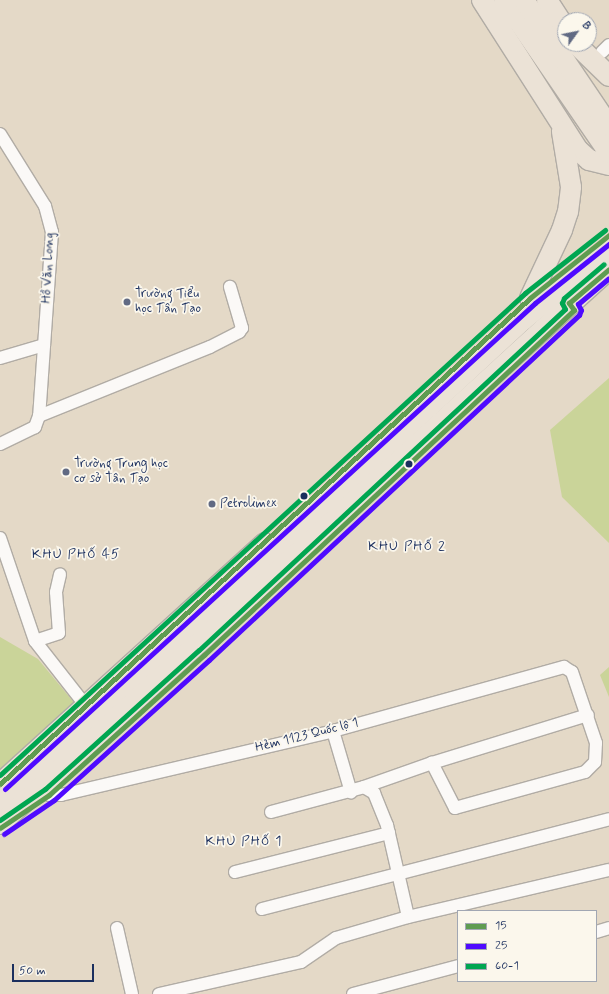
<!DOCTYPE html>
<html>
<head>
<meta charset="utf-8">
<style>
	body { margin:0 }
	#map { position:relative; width:609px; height:994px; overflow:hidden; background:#e4d9c7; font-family:Mynerve,sans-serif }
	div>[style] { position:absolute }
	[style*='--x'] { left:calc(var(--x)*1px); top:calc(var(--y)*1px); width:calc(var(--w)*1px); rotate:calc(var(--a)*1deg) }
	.green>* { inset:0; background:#cad499 }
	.roads { filter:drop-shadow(1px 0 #b1aca5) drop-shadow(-1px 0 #b1aca5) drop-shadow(0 1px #b1aca5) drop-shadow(0 -1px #b1aca5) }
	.minor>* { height:12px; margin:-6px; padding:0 6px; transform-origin:6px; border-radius:6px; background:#fbf9f7 }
	.trunk>* { height:20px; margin:-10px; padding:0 10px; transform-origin:10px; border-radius:10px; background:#ebe2d6 }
	.bus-1>* { height:5px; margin:-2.5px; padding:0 2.5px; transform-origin:2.5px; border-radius:2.5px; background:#5f9c51 }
	.bus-2>* { height:5px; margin:-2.5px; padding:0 2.5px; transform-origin:2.5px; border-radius:2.5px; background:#4f0aff }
	.bus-3>* { height:5px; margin:-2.5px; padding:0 2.5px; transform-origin:2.5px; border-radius:2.5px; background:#00a651 }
	.dots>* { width:11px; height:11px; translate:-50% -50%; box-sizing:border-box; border:2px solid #fbf7ec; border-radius:50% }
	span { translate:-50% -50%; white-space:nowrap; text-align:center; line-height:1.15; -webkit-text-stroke:3.5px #fbf7ec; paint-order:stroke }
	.street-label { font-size:13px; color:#1b2f5e }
	.poi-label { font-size:13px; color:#1b2f5e }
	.left { translate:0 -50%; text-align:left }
	.neighbourhood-label { font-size:14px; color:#1b2f5e; letter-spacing:1px }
	.legend { position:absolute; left:457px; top:910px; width:140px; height:72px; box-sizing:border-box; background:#fbf7ec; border:1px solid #a1a7b3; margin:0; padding:5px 7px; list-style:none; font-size:12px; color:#1b2f5e }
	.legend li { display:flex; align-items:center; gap:8px; height:20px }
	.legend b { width:20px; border:1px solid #a1a7b3 }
	.north { position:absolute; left:557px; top:12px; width:40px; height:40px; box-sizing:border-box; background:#fbf7ec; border:1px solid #a1a7b3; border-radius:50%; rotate:57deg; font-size:11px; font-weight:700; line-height:16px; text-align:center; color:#1b2f5e }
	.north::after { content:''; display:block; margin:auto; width:14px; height:18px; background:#616a83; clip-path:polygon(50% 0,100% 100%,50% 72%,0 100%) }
	.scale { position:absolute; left:12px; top:964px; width:82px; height:18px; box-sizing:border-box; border:2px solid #1b2f5e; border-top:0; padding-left:5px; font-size:12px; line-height:14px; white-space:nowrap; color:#1b2f5e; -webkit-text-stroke:3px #fbf7ec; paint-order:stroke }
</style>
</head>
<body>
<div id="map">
	<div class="green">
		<div style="clip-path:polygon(609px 378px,609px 543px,562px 497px,550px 430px)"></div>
		<div style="clip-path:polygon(0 637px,38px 659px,76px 705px,0 774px)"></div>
		<div style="clip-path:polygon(609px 667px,609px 697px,600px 675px)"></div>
	</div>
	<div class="roads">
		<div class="minor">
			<div style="--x:602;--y:52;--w:10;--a:-45"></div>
			<div style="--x:0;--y:134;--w:85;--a:58"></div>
			<div style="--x:45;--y:206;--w:27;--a:75"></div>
			<div style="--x:52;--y:232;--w:184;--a:94"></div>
			<div style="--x:39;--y:416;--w:12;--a:110"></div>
			<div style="--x:35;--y:427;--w:39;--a:154"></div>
			<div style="--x:0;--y:358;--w:46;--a:-16.5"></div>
			<div style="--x:39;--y:416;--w:184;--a:-22"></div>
			<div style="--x:210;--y:347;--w:33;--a:-27"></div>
			<div style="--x:239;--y:332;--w:5;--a:-53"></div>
			<div style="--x:242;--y:328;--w:43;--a:-106.3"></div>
			<div style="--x:0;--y:538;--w:109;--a:71.2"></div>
			<div style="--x:35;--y:641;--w:83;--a:51.9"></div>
			<div style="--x:35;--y:641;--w:25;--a:-18"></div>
			<div style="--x:59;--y:633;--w:41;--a:-94.2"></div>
			<div style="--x:56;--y:592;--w:18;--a:-77"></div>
			<div style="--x:333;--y:731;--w:64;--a:73.6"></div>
			<div style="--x:432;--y:763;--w:163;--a:-17.1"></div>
			<div style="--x:49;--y:795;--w:12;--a:0"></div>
			<div style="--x:61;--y:795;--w:279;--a:-13.2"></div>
			<div style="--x:333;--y:731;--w:240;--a:-15.5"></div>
			<div style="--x:564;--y:667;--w:9;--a:32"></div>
			<div style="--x:572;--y:672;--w:75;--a:71.3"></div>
			<div style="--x:596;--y:743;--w:19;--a:93"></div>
			<div style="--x:595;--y:762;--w:14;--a:135"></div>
			<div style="--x:585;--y:772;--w:135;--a:164.5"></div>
			<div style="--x:455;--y:808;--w:51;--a:-117.1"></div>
			<div style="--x:432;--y:763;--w:72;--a:160.6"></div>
			<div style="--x:271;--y:812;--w:96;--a:-15"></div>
			<div style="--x:364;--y:787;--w:12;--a:31"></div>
			<div style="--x:374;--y:793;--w:35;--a:68"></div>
			<div style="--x:387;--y:825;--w:94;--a:77.1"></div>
			<div style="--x:235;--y:872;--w:159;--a:-14.2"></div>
			<div style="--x:262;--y:909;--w:358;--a:-14.5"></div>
			<div style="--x:117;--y:928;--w:68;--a:77.2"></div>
			<div style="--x:596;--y:932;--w:14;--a:-17"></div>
			<div style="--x:159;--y:994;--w:146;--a:-12.7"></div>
			<div style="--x:301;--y:962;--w:42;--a:-34.4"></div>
			<div style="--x:336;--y:938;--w:75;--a:-16.3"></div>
			<div style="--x:408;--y:917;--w:206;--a:-13.2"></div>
			<div style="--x:353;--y:994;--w:109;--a:-14.9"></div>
		</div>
		<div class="trunk">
			<div style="--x:482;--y:0;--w:178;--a:57.4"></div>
			<div style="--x:578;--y:150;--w:15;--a:42"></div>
			<div style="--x:589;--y:160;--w:21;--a:14"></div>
			<div style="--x:504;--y:0;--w:186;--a:55.5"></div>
			<div style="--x:524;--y:0;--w:152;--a:56"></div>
			<div style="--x:547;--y:0;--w:33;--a:57"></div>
			<div style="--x:576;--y:44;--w:46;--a:44.1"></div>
			<div style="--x:530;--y:298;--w:75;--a:-64.8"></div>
			<div style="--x:562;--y:230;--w:19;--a:-72"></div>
			<div style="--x:568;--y:212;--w:25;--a:-83"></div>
			<div style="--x:571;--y:187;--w:56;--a:-99.3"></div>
			<div style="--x:0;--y:784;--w:358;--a:-42.3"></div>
			<div style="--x:0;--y:803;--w:712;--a:-42.72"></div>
			<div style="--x:523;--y:320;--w:112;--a:-39.5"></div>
			<div style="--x:0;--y:824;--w:824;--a:-42.34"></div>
		</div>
	</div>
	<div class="bus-1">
		<div style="--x:0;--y:784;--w:719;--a:-42.52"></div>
		<div style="--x:530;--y:298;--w:101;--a:-38.6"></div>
		<div style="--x:0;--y:828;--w:59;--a:-34"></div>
		<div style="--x:49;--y:795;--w:209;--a:-42.1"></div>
		<div style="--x:204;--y:655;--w:506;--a:-43"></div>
		<div style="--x:574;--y:310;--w:9;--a:-126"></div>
		<div style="--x:569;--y:303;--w:52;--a:-40.4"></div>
	</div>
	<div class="bus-2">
		<div style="--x:5;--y:789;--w:719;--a:-42.52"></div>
		<div style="--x:535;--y:303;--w:95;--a:-38.6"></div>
		<div style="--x:4;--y:834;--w:60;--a:-34.2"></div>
		<div style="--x:54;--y:800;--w:209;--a:-42.1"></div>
		<div style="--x:209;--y:660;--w:506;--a:-43"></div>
		<div style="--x:579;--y:315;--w:5;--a:-68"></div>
		<div style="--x:581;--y:310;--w:7;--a:-117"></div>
		<div style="--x:578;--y:304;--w:40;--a:-40"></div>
	</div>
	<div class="bus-3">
		<div style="--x:0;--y:775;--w:713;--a:-42.55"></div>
		<div style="--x:525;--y:293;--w:102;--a:-38.2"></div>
		<div style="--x:0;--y:820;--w:55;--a:-34.6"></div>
		<div style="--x:45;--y:789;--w:207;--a:-42.1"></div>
		<div style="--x:199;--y:650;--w:500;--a:-42.97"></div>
		<div style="--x:565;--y:309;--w:7;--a:-117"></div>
		<div style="--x:562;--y:303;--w:5;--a:-68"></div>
		<div style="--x:564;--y:298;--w:52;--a:-40.4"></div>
	</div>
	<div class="dots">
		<div style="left:127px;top:302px;background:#616a83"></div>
		<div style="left:409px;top:464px;background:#1b2f5e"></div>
		<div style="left:66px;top:472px;background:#616a83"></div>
		<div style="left:304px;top:496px;background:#1b2f5e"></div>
		<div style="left:212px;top:504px;background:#616a83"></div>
	</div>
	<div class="street-label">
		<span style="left:49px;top:268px;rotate:-87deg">Hồ Văn Long</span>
		<span style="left:307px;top:736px;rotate:-14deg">Hẻm 1123 Quốc lộ 1</span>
	</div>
	<div class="poi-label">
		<span class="left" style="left:135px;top:302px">Trường Tiểu<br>học Tân Tạo</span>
		<span class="left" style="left:74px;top:472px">Trường Trung học<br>cơ sở Tân Tạo</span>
		<span class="left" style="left:220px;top:504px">Petrolimex</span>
	</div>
	<div class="neighbourhood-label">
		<span style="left:407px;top:546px">KHU PHỐ 2</span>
		<span style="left:76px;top:554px">KHU PHỐ 45</span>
		<span style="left:244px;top:841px">KHU PHỐ 1</span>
	</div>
	<ul class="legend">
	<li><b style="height:5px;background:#5f9c51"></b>15</li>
	<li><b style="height:5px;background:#4f0aff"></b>25</li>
	<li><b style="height:5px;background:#00a651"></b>60-1</li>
	</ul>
	<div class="north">B</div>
	<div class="scale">50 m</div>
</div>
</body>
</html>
